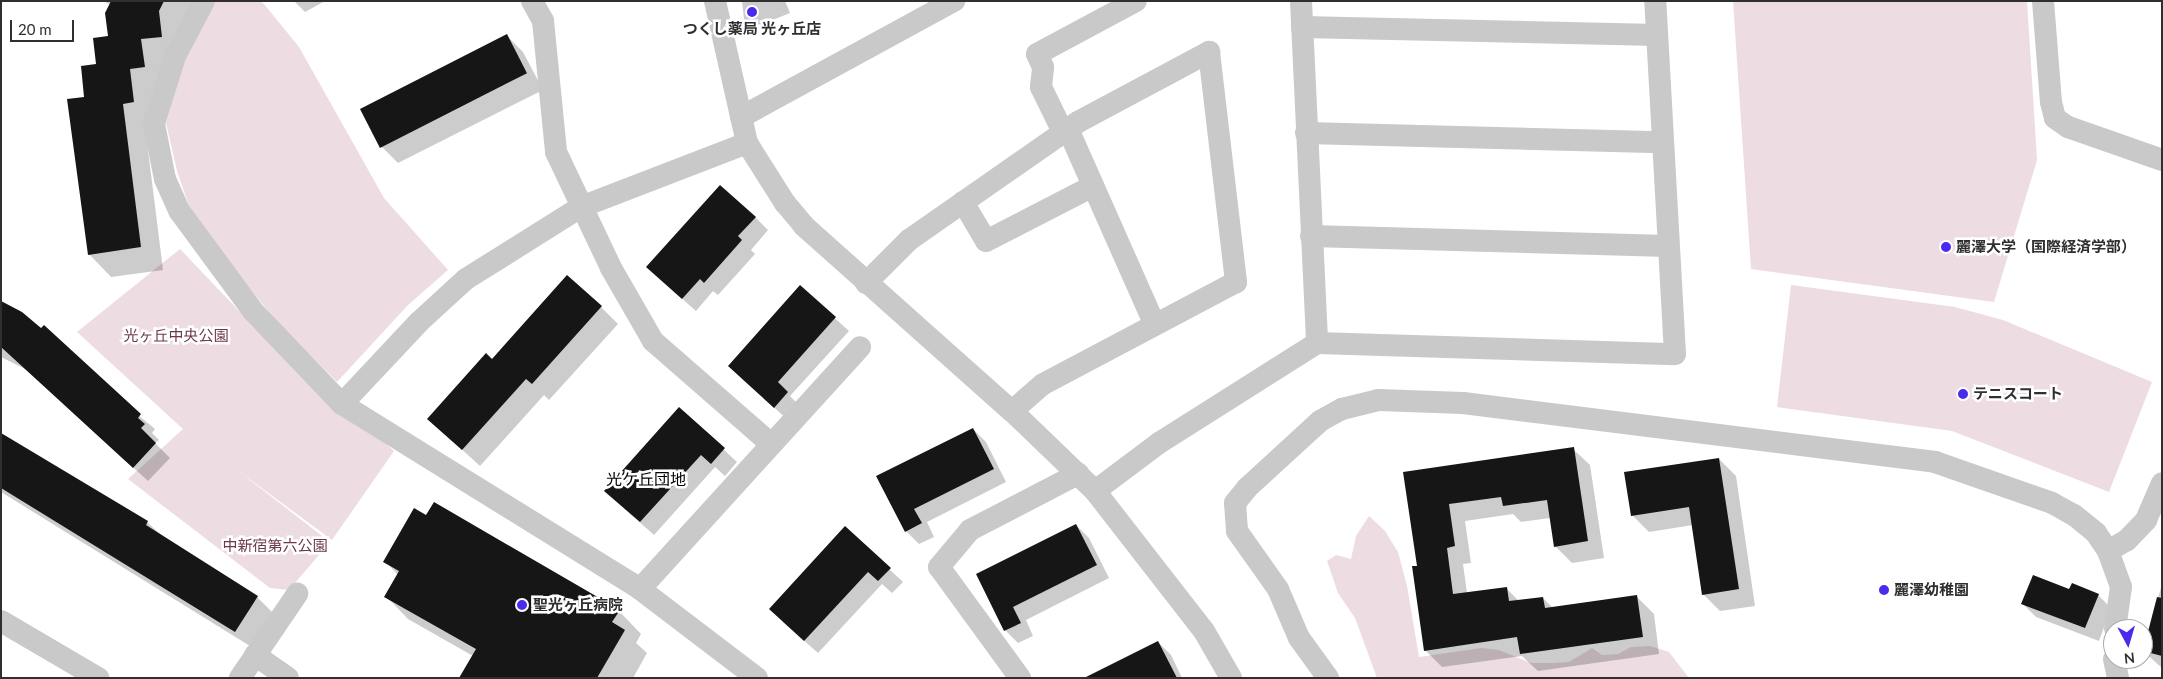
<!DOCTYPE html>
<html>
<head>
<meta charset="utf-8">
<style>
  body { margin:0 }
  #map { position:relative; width:2163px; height:679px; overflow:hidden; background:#fff; font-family:Lato,"Noto Sans JP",sans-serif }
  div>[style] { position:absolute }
  .green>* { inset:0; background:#eddce1 }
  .shadow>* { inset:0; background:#0003 }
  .building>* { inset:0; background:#161616; transform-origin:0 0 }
  .minor>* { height:22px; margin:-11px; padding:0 11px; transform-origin:11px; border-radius:11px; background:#c9c9c9 }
  .dots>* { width:14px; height:14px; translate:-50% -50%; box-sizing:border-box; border:2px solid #fff; border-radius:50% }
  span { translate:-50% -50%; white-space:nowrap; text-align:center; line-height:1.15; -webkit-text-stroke:5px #fff; paint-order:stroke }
  .poi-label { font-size:15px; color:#2f2f2f; font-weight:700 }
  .left { translate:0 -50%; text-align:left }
  .park-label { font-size:15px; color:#6c3a46 }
  .neighbourhood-label { font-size:16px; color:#000 }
  .frame { position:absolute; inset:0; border:2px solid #2f2f2f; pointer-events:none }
  .north { position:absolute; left:2103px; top:619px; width:50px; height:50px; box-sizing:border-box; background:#fff; border:1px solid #acacac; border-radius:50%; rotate:174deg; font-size:14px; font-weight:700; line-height:20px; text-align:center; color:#2f2f2f }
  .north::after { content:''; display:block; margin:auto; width:18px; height:22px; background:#4a2aec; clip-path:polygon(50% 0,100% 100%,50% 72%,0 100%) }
  .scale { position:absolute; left:10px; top:20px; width:64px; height:22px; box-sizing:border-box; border:2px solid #2f2f2f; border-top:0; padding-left:6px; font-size:15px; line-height:18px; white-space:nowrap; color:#2f2f2f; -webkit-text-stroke:4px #fff; paint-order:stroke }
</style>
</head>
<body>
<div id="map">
  <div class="green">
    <i style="clip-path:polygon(214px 1px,260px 1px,264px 4px,299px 47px,384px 198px,448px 270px,408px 305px,337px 382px,280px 325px,207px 237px,189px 206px,177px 171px,166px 123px,184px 60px)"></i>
    <i style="clip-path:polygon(1733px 1px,2027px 1px,2037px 160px,1994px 302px,1751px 269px)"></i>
    <i style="clip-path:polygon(180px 249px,263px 336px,394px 451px,332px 540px,237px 470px,330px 542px,289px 590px,270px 588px,128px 479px,183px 429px,77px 332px)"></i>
    <i style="clip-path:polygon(1791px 285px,1955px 307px,2003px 320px,2152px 382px,2109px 492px,1952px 431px,1777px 407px)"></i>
    <i style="clip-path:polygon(1369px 516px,1385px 531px,1398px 552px,1407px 586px,1419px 657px,1481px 648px,1499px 650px,1531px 663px,1551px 663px,1569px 662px,1592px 648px,1602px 655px,1618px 654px,1631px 647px,1650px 646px,1669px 652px,1689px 678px,1377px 678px,1355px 618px,1338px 593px,1327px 561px,1336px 555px,1351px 559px,1356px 536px)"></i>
  </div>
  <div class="shadow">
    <i style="clip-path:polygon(103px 1px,198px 1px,167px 90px,152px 92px,156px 125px,145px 126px,163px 270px,111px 277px,89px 254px,86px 98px,110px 38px,111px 5px)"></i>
    <i style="clip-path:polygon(294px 1px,325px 1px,305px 12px)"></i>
    <i style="clip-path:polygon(742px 1px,785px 1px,790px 13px,753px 28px,744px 19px)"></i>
    <i style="clip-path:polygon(506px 35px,523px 52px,543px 90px,398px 163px,381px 146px)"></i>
    <i style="clip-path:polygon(755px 217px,768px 230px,751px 250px,755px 254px,718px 295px,713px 291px,696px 311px,661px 280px)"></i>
    <i style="clip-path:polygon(800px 287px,849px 331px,790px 396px,800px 406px,788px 420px,742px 379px)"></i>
    <i style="clip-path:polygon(1px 302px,155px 429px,152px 433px,159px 440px,155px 443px,170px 458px,148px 481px,27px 370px,1px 357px)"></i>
    <i style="clip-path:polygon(601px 307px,618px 324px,549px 400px,544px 395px,480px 466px,446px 435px,492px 360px)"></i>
    <i style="clip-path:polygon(680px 409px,737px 462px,725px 476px,715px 467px,654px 535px,619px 504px)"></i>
    <i style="clip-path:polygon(973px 429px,986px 442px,1006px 482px,927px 522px,934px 537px,919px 544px,906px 531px,878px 476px)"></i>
    <i style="clip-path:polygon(1px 434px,147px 522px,162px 536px,257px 597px,272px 612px,250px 646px,1px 492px)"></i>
    <i style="clip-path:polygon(1573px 449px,1590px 465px,1604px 558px,1572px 563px,1555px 546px,1550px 518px,1521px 522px,1513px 514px,1465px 521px,1471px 563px,1463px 564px,1467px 593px,1506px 588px,1519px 601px,1543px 598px,1553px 608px,1637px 597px,1654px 614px,1659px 654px,1538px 671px,1522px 656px,1442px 667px,1425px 650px,1418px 567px,1404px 473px)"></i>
    <i style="clip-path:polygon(1719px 459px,1736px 476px,1755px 606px,1720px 611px,1703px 594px,1693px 525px,1649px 532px,1632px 515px)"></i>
    <i style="clip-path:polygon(1076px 525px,1089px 538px,1109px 578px,1026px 620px,1033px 636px,1018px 643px,1005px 630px,977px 574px)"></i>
    <i style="clip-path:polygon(845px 528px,903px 582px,892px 593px,882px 584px,818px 653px,783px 622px)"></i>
    <i style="clip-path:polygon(385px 561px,619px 611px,641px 634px,636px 643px,647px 653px,633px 678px,469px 678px,473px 656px,408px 619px,386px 596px,398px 575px)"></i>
    <i style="clip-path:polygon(2162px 584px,2162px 668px,2143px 651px)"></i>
    <i style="clip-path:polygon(2070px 591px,2098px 595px,2111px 608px,2099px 641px,2036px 617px,2023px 604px)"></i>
    <i style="clip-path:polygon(1158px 642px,1171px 655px,1182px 678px,1086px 678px)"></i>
  </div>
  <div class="building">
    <i style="clip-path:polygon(111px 1px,164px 1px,159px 11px,162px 37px,141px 39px,145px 67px,130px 69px,134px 102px,123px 104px,141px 247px,88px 255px,67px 99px,84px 97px,81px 66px,96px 64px,93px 38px,108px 36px,105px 13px)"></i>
    <i style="left:507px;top:34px;width:44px;height:165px;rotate:63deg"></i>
    <i style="clip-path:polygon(720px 185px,756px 217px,738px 236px,742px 240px,704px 283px,700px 279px,682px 299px,646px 267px)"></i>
    <i style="clip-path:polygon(567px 275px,602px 306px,532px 384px,526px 379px,462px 450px,427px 419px,486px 353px,492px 359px)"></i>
    <i style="clip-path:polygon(800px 285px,836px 317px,778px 382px,788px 392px,774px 408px,728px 366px)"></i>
    <i style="clip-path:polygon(1px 301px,22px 312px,41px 328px,44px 325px,141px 414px,138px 418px,145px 424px,141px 428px,156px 443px,133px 468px,1px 347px)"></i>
    <i style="clip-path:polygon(679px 407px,725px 448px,711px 464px,701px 455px,640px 522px,604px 491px)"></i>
    <i style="clip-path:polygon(973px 428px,994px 469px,914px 509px,922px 523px,905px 532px,876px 476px)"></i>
    <i style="clip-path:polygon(1px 433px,148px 521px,146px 525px,258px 596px,235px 632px,1px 488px)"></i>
    <i style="clip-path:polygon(1574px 447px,1588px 541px,1554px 547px,1547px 500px,1503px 506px,1501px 497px,1449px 504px,1455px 546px,1447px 548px,1453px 594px,1507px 587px,1509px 601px,1543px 597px,1545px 608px,1637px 595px,1643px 637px,1520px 654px,1517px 637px,1424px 651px,1412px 566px,1417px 566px,1403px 472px)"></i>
    <i style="clip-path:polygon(1719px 458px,1739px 589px,1702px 595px,1689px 507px,1631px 516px,1624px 472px)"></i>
    <i style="clip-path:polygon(434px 502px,620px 610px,612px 622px,625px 630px,597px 678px,459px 678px,476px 649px,384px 597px,399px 571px,383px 562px,414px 508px,426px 515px)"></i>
    <i style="clip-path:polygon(1076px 524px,1097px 565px,1013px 607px,1021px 623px,1004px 631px,976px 574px)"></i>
    <i style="clip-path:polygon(845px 526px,891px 568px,878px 581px,868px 572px,804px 641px,769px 609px)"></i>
    <i style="clip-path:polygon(2033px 575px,2069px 589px,2072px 583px,2099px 594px,2085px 628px,2021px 604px)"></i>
    <i style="clip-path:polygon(2157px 597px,2162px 598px,2162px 656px,2143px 651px)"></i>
    <i style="clip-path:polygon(1158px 641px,1177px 678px,1084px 678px)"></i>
  </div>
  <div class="minor">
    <i style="left:204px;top:1px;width:62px;rotate:117.8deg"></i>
    <i style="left:175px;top:56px;width:71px;rotate:107.2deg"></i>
    <i style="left:154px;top:124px;width:56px;rotate:78.7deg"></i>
    <i style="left:165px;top:179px;width:36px;rotate:66deg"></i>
    <i style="left:180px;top:212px;width:123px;rotate:53.6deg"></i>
    <i style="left:253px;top:311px;width:129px;rotate:46.3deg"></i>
    <i style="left:342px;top:404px;width:351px;rotate:31.8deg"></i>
    <i style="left:640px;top:589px;width:147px;rotate:37.3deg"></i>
    <i style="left:532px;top:1px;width:23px;rotate:61deg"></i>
    <i style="left:543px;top:21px;width:132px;rotate:84.3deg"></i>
    <i style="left:556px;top:152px;width:128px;rotate:64.6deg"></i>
    <i style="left:611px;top:268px;width:84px;rotate:60.1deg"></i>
    <i style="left:653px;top:341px;width:157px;rotate:41.1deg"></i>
    <i style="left:715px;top:1px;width:146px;rotate:77.3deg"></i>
    <i style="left:747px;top:143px;width:71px;rotate:57.7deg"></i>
    <i style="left:785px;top:203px;width:30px;rotate:50deg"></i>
    <i style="left:804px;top:226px;width:278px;rotate:41.7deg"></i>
    <i style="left:1012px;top:411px;width:115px;rotate:43.9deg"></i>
    <i style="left:1095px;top:491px;width:177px;rotate:52.1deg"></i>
    <i style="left:1204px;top:631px;width:54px;rotate:60.1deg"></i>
    <i style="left:1301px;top:1px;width:342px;rotate:87.3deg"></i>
    <i style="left:2043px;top:1px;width:101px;rotate:85.5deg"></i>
    <i style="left:2051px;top:102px;width:16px;rotate:76deg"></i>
    <i style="left:2055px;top:118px;width:16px;rotate:35deg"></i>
    <i style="left:2068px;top:127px;width:100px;rotate:19.3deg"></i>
    <i style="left:1302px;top:27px;width:355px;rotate:1.3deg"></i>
    <i style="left:741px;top:117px;width:243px;rotate:-28.6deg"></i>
    <i style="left:1068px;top:129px;width:214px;rotate:66.1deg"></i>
    <i style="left:1063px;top:132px;width:50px;rotate:-116.1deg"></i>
    <i style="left:1041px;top:87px;width:20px;rotate:-84deg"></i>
    <i style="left:1043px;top:67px;width:14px;rotate:-115deg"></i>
    <i style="left:1037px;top:54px;width:112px;rotate:-28.2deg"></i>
    <i style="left:1306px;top:133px;width:355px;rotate:1.5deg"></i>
    <i style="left:963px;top:202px;width:45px;rotate:59.5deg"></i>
    <i style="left:986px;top:241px;width:120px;rotate:-27.2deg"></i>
    <i style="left:1311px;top:236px;width:357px;rotate:1.6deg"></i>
    <i style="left:866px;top:283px;width:61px;rotate:-45deg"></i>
    <i style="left:909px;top:240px;width:206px;rotate:-34.9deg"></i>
    <i style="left:1078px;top:122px;width:149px;rotate:-28.1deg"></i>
    <i style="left:1209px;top:52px;width:232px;rotate:83.3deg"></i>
    <i style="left:1236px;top:282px;width:218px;rotate:152.1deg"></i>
    <i style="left:1043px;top:384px;width:41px;rotate:138.9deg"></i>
    <i style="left:342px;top:404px;width:112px;rotate:-46.8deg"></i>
    <i style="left:419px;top:322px;width:64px;rotate:-42.5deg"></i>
    <i style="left:466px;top:279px;width:136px;rotate:-32.1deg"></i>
    <i style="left:581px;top:207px;width:178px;rotate:-21.1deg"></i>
    <i style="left:1095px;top:491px;width:80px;rotate:-36.9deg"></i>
    <i style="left:1159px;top:443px;width:187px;rotate:-32.3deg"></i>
    <i style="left:1317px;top:343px;width:358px;rotate:1.8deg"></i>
    <i style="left:1675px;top:354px;width:354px;rotate:-93.2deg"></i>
    <i style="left:2108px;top:551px;width:22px;rotate:-30deg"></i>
    <i style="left:2127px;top:540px;width:28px;rotate:-46deg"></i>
    <i style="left:2146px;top:520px;width:40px;rotate:-66.6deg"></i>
    <i style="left:640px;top:589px;width:327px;rotate:-47.7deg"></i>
    <i style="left:1px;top:621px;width:113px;rotate:30.4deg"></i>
    <i style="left:255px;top:655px;width:40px;rotate:34.9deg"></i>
    <i style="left:2114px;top:659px;width:19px;rotate:78deg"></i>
    <i style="left:240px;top:678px;width:102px;rotate:-55.8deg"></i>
    <i style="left:1020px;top:678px;width:137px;rotate:-126.1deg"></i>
    <i style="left:939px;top:567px;width:48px;rotate:-50deg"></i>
    <i style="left:970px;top:530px;width:122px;rotate:-27.4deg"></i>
    <i style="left:1328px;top:678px;width:49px;rotate:-125.9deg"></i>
    <i style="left:1299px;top:638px;width:53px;rotate:-113.2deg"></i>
    <i style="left:1278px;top:589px;width:71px;rotate:-125.3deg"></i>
    <i style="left:1237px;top:531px;width:28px;rotate:-94deg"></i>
    <i style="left:1235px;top:503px;width:19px;rotate:-51deg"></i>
    <i style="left:1247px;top:488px;width:99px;rotate:-42.5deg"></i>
    <i style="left:1320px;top:421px;width:25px;rotate:-29deg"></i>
    <i style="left:1342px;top:409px;width:37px;rotate:-14deg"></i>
    <i style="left:1378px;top:400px;width:85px;rotate:2deg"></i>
    <i style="left:1463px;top:403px;width:476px;rotate:7.1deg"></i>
    <i style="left:1935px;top:462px;width:124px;rotate:19.3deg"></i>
    <i style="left:2052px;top:503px;width:25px;rotate:29deg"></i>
    <i style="left:2074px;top:515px;width:28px;rotate:39deg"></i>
    <i style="left:2096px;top:533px;width:22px;rotate:56deg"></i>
    <i style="left:2108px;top:551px;width:38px;rotate:70deg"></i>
    <i style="left:2121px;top:587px;width:42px;rotate:98.1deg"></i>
  </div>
  <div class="dots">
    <i style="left:752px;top:12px;background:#4a2aec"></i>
    <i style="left:1946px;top:247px;background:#4a2aec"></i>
    <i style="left:1963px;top:394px;background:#4a2aec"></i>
    <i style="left:1884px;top:590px;background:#4a2aec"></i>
    <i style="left:522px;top:605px;background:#4a2aec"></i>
  </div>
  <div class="poi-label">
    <span style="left:752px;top:29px">つくし薬局 光ヶ丘店</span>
    <span class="left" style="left:1956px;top:247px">麗澤大学（国際経済学部）</span>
    <span class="left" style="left:1973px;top:394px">テニスコート</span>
    <span class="left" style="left:1894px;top:590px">麗澤幼稚園</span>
    <span class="left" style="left:533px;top:605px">聖光ヶ丘病院</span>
  </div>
  <div class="park-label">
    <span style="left:176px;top:336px">光ヶ丘中央公園</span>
    <span style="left:275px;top:546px">中新宿第六公園</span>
  </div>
  <div class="neighbourhood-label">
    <span style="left:646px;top:479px">光ケ丘団地</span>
  </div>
  <div class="frame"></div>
  <div class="north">N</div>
  <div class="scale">20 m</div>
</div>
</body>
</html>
